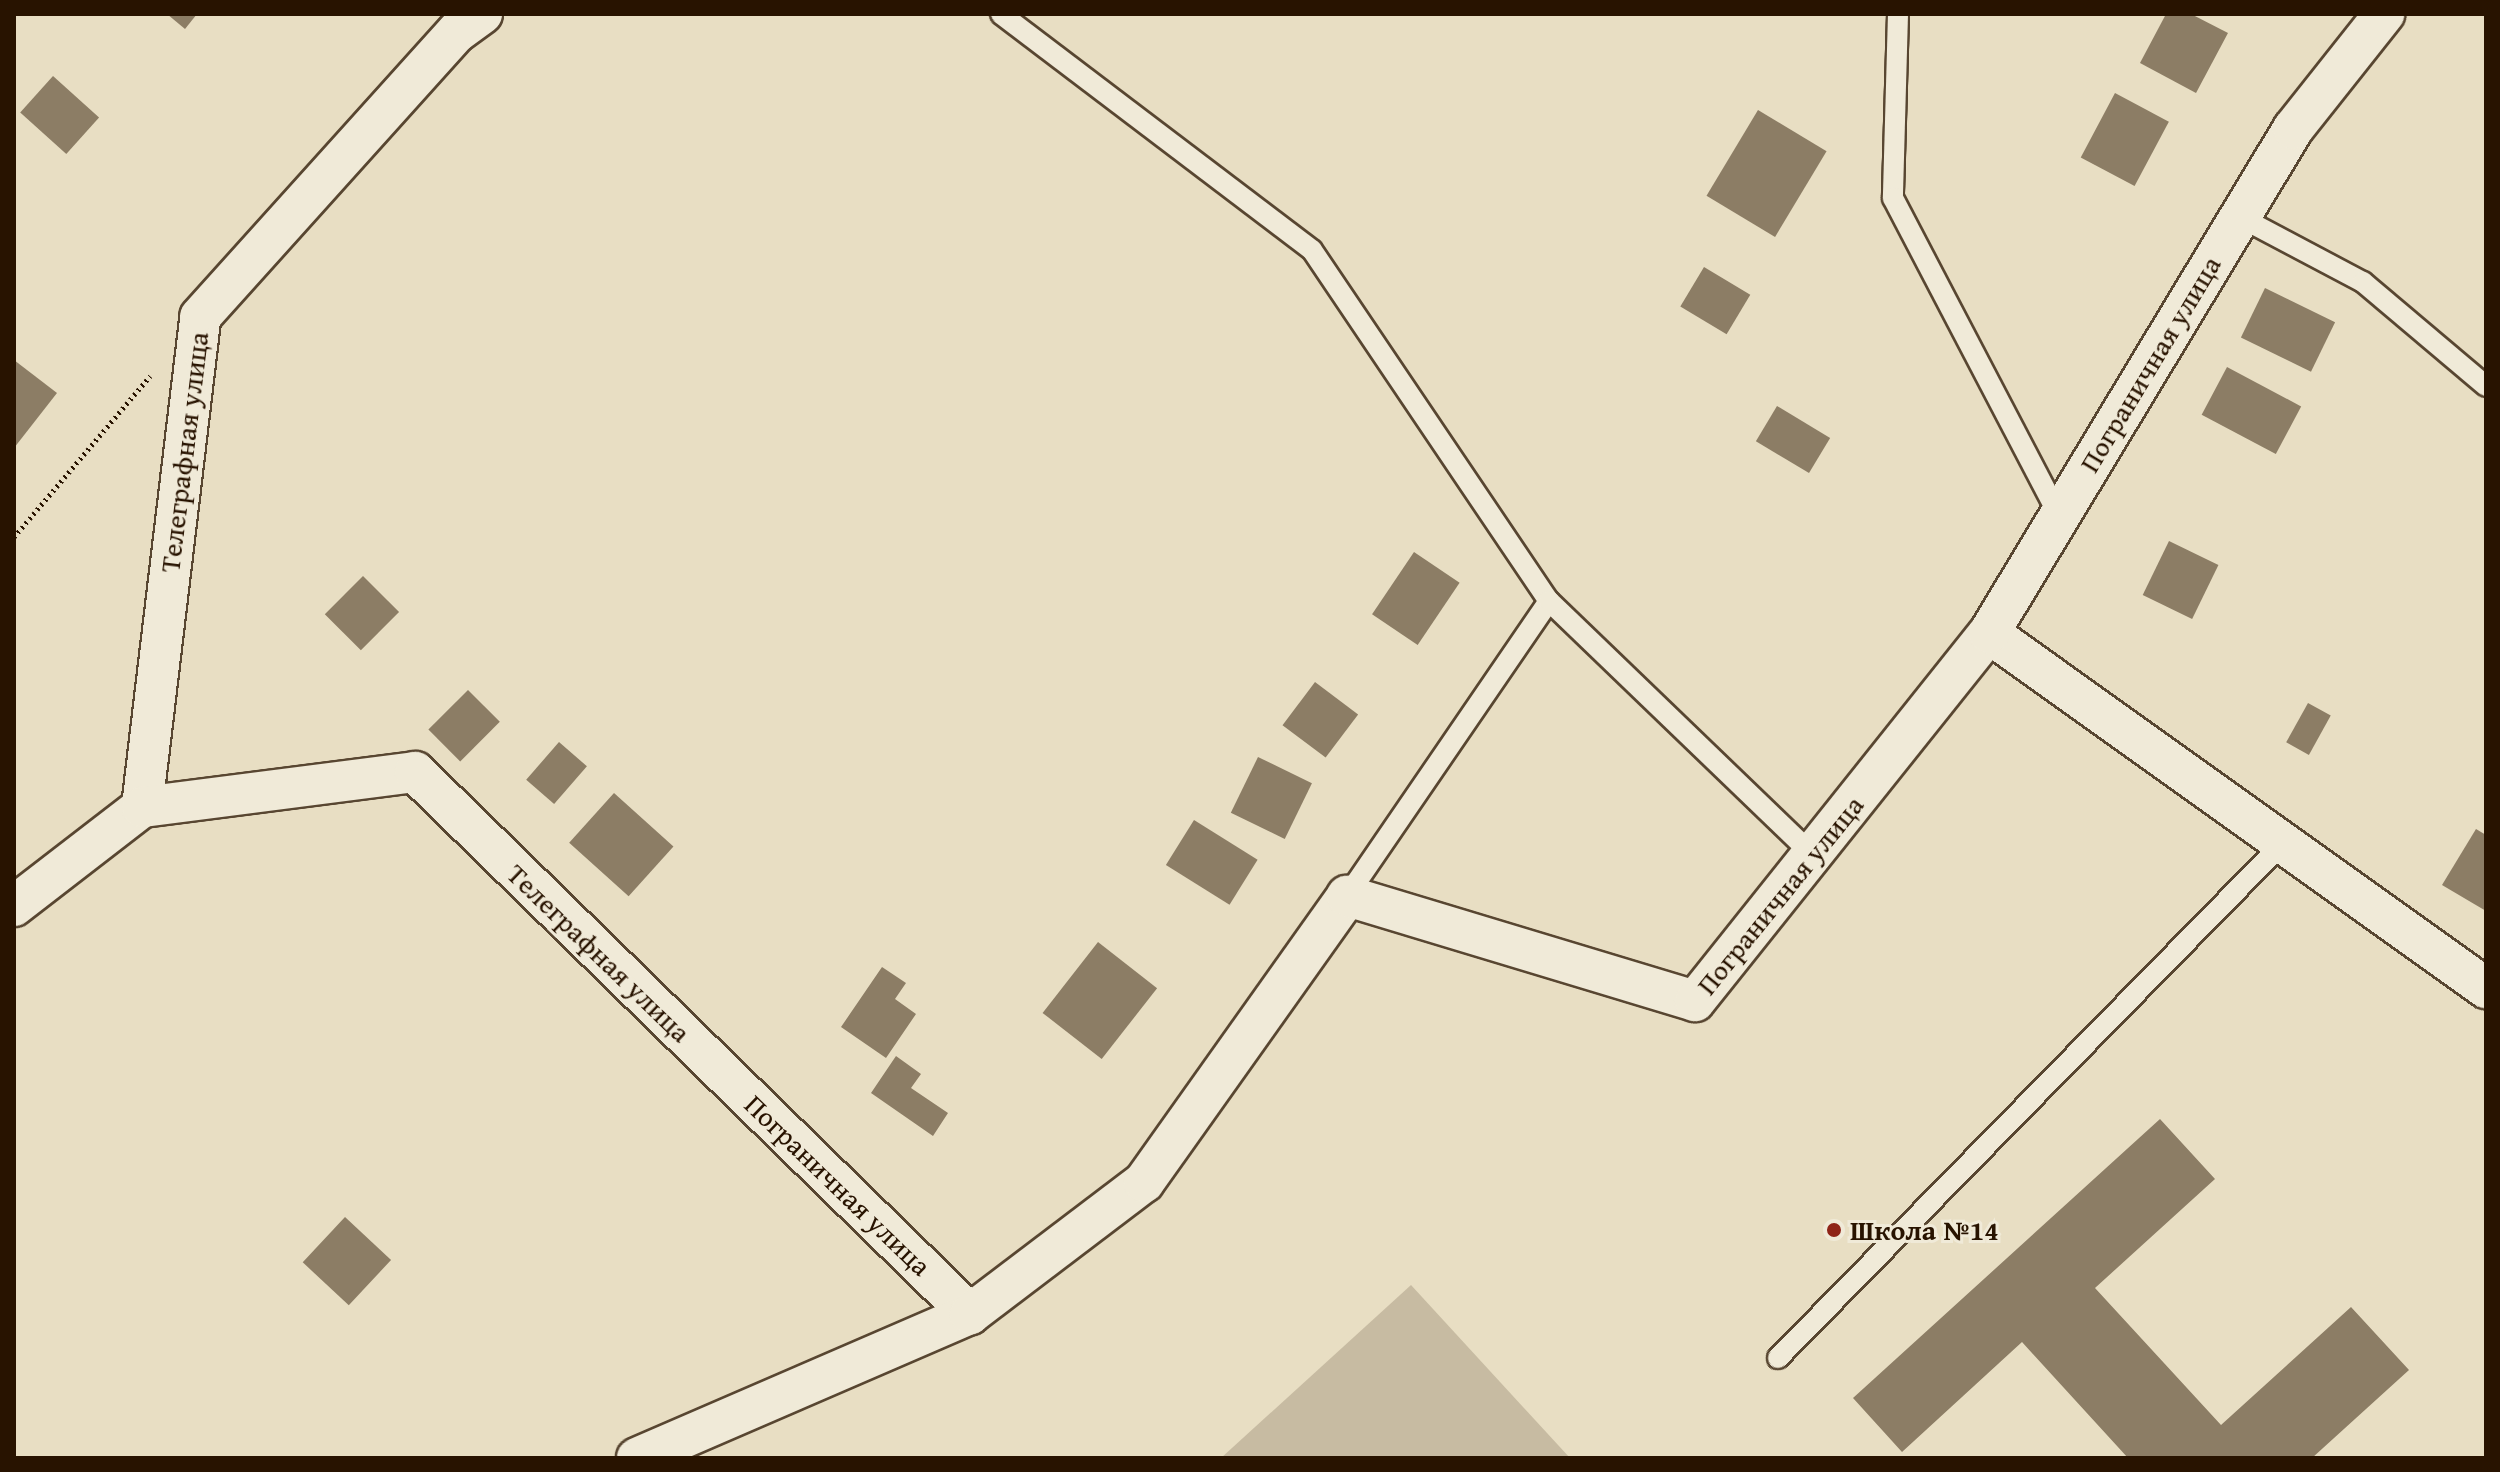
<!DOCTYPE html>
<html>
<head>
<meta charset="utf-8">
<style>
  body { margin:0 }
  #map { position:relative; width:2500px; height:1472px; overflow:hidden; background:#e8dec3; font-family:"Gentium Book Plus",serif }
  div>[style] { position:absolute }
  .green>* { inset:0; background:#c7bba2 }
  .building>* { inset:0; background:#8c7d65; transform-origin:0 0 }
  .path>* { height:5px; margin-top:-2.5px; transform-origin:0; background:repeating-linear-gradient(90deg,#281300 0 2px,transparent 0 6px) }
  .roads { filter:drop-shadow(2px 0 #584631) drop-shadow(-2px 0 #584631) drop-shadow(0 2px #584631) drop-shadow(0 -2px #584631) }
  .service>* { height:20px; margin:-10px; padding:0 10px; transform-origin:10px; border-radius:10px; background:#f0ead8 }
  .minor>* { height:40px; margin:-20px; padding:0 20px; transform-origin:20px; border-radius:20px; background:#f0ead8 }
  .dots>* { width:22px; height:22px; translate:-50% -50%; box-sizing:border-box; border:4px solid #f0ead8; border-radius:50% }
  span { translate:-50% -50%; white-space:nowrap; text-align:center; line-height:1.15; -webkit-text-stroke:6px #f0ead8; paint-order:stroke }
  .street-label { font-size:28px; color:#281300 }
  .poi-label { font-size:28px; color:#281300; font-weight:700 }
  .left { translate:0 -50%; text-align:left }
  .frame { position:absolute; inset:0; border:16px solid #281300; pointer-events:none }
</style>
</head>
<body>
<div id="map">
  <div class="green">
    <i style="clip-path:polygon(1411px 1285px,1570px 1458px,1221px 1458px)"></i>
  </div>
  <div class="building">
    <i style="clip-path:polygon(167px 14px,197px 14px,185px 29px)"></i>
    <i style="clip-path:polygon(2166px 14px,2191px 14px,2228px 33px,2196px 93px,2140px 63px)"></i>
    <i style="left:53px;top:76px;width:62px;height:49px;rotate:42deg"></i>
    <i style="left:2115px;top:93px;width:61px;height:73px;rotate:28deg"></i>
    <i style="left:1758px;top:110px;width:80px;height:100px;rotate:31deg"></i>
    <i style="left:1704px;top:267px;width:54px;height:46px;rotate:31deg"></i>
    <i style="left:2265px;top:288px;width:78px;height:55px;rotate:26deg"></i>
    <i style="clip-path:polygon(14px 360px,57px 393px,14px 448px)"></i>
    <i style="left:2227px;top:367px;width:84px;height:54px;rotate:28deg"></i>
    <i style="left:1777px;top:406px;width:62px;height:41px;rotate:31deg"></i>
    <i style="left:2169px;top:541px;width:55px;height:60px;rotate:26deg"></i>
    <i style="left:1414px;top:552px;width:55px;height:75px;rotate:34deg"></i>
    <i style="left:363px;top:576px;width:51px;height:54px;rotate:45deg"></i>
    <i style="left:1315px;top:682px;width:54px;height:54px;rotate:37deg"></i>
    <i style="left:468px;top:690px;width:45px;height:56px;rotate:45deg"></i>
    <i style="left:2308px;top:703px;width:26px;height:45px;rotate:29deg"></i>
    <i style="left:559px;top:742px;width:37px;height:50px;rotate:41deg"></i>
    <i style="left:1258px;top:757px;width:60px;height:62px;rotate:26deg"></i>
    <i style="left:614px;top:793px;width:80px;height:67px;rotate:42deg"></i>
    <i style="left:1194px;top:820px;width:75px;height:53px;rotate:32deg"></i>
    <i style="clip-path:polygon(2476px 829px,2486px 835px,2486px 911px,2442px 885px)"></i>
    <i style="left:1098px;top:942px;width:75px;height:90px;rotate:38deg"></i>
    <i style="clip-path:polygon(882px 967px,906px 983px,895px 999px,916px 1014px,886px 1058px,841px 1027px)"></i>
    <i style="clip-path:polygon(896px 1056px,921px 1074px,911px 1088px,948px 1113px,933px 1136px,871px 1093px)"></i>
    <i style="clip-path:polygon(2160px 1119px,2215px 1179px,2095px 1288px,2221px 1425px,2351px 1307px,2409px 1370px,2312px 1458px,2128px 1458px,2022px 1342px,1902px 1452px,1853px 1398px)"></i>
    <i style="left:345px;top:1217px;width:63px;height:62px;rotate:43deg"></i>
  </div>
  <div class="path">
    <i style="left:14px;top:537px;width:211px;rotate:-49.8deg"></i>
  </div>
  <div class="roads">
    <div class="service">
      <i style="left:1001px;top:14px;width:390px;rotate:37.2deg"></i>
      <i style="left:1312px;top:250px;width:424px;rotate:56deg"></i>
      <i style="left:1549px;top:601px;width:358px;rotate:124.4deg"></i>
      <i style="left:1898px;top:14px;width:184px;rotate:91.6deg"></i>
      <i style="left:1893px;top:198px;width:358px;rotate:62.4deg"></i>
      <i style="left:2240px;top:217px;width:139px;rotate:27.9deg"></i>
      <i style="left:2363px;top:282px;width:161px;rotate:40.2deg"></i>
      <i style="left:1549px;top:601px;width:366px;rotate:43.9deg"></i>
      <i style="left:1778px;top:1358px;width:723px;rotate:-45.56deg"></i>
    </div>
    <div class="minor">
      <i style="left:1989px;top:633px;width:611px;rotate:35.54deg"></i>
      <i style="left:142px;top:807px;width:493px;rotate:-83.2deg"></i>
      <i style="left:200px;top:317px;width:384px;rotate:-48deg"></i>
      <i style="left:457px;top:32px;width:31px;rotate:-36deg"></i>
      <i style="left:14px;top:906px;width:162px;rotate:-37.7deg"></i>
      <i style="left:142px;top:807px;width:275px;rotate:-7.3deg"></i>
      <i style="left:415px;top:772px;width:776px;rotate:44.32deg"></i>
      <i style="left:637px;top:1458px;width:363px;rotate:-23.4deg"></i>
      <i style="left:970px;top:1314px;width:218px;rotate:-37.2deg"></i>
      <i style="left:1144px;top:1182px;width:351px;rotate:-54.6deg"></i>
      <i style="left:1347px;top:896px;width:363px;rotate:16.8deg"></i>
      <i style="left:1695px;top:1001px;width:471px;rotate:-51.4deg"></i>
      <i style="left:1989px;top:633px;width:589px;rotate:-58.9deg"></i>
      <i style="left:2293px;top:129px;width:147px;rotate:-51.6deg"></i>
    </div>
  </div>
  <div class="dots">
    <i style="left:1834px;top:1230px;background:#8f2418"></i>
  </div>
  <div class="street-label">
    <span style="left:2150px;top:364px;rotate:-59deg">Пограничная улица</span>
    <span style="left:184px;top:452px;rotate:-83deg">Телеграфная улица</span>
    <span style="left:1780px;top:895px;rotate:-51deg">Пограничная улица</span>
    <span style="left:599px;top:953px;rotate:44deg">Телеграфная улица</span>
    <span style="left:838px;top:1185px;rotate:44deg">Пограничная улица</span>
  </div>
  <div class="poi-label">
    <span class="left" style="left:1850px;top:1230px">Школа №14</span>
  </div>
  <div class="frame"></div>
</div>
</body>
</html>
